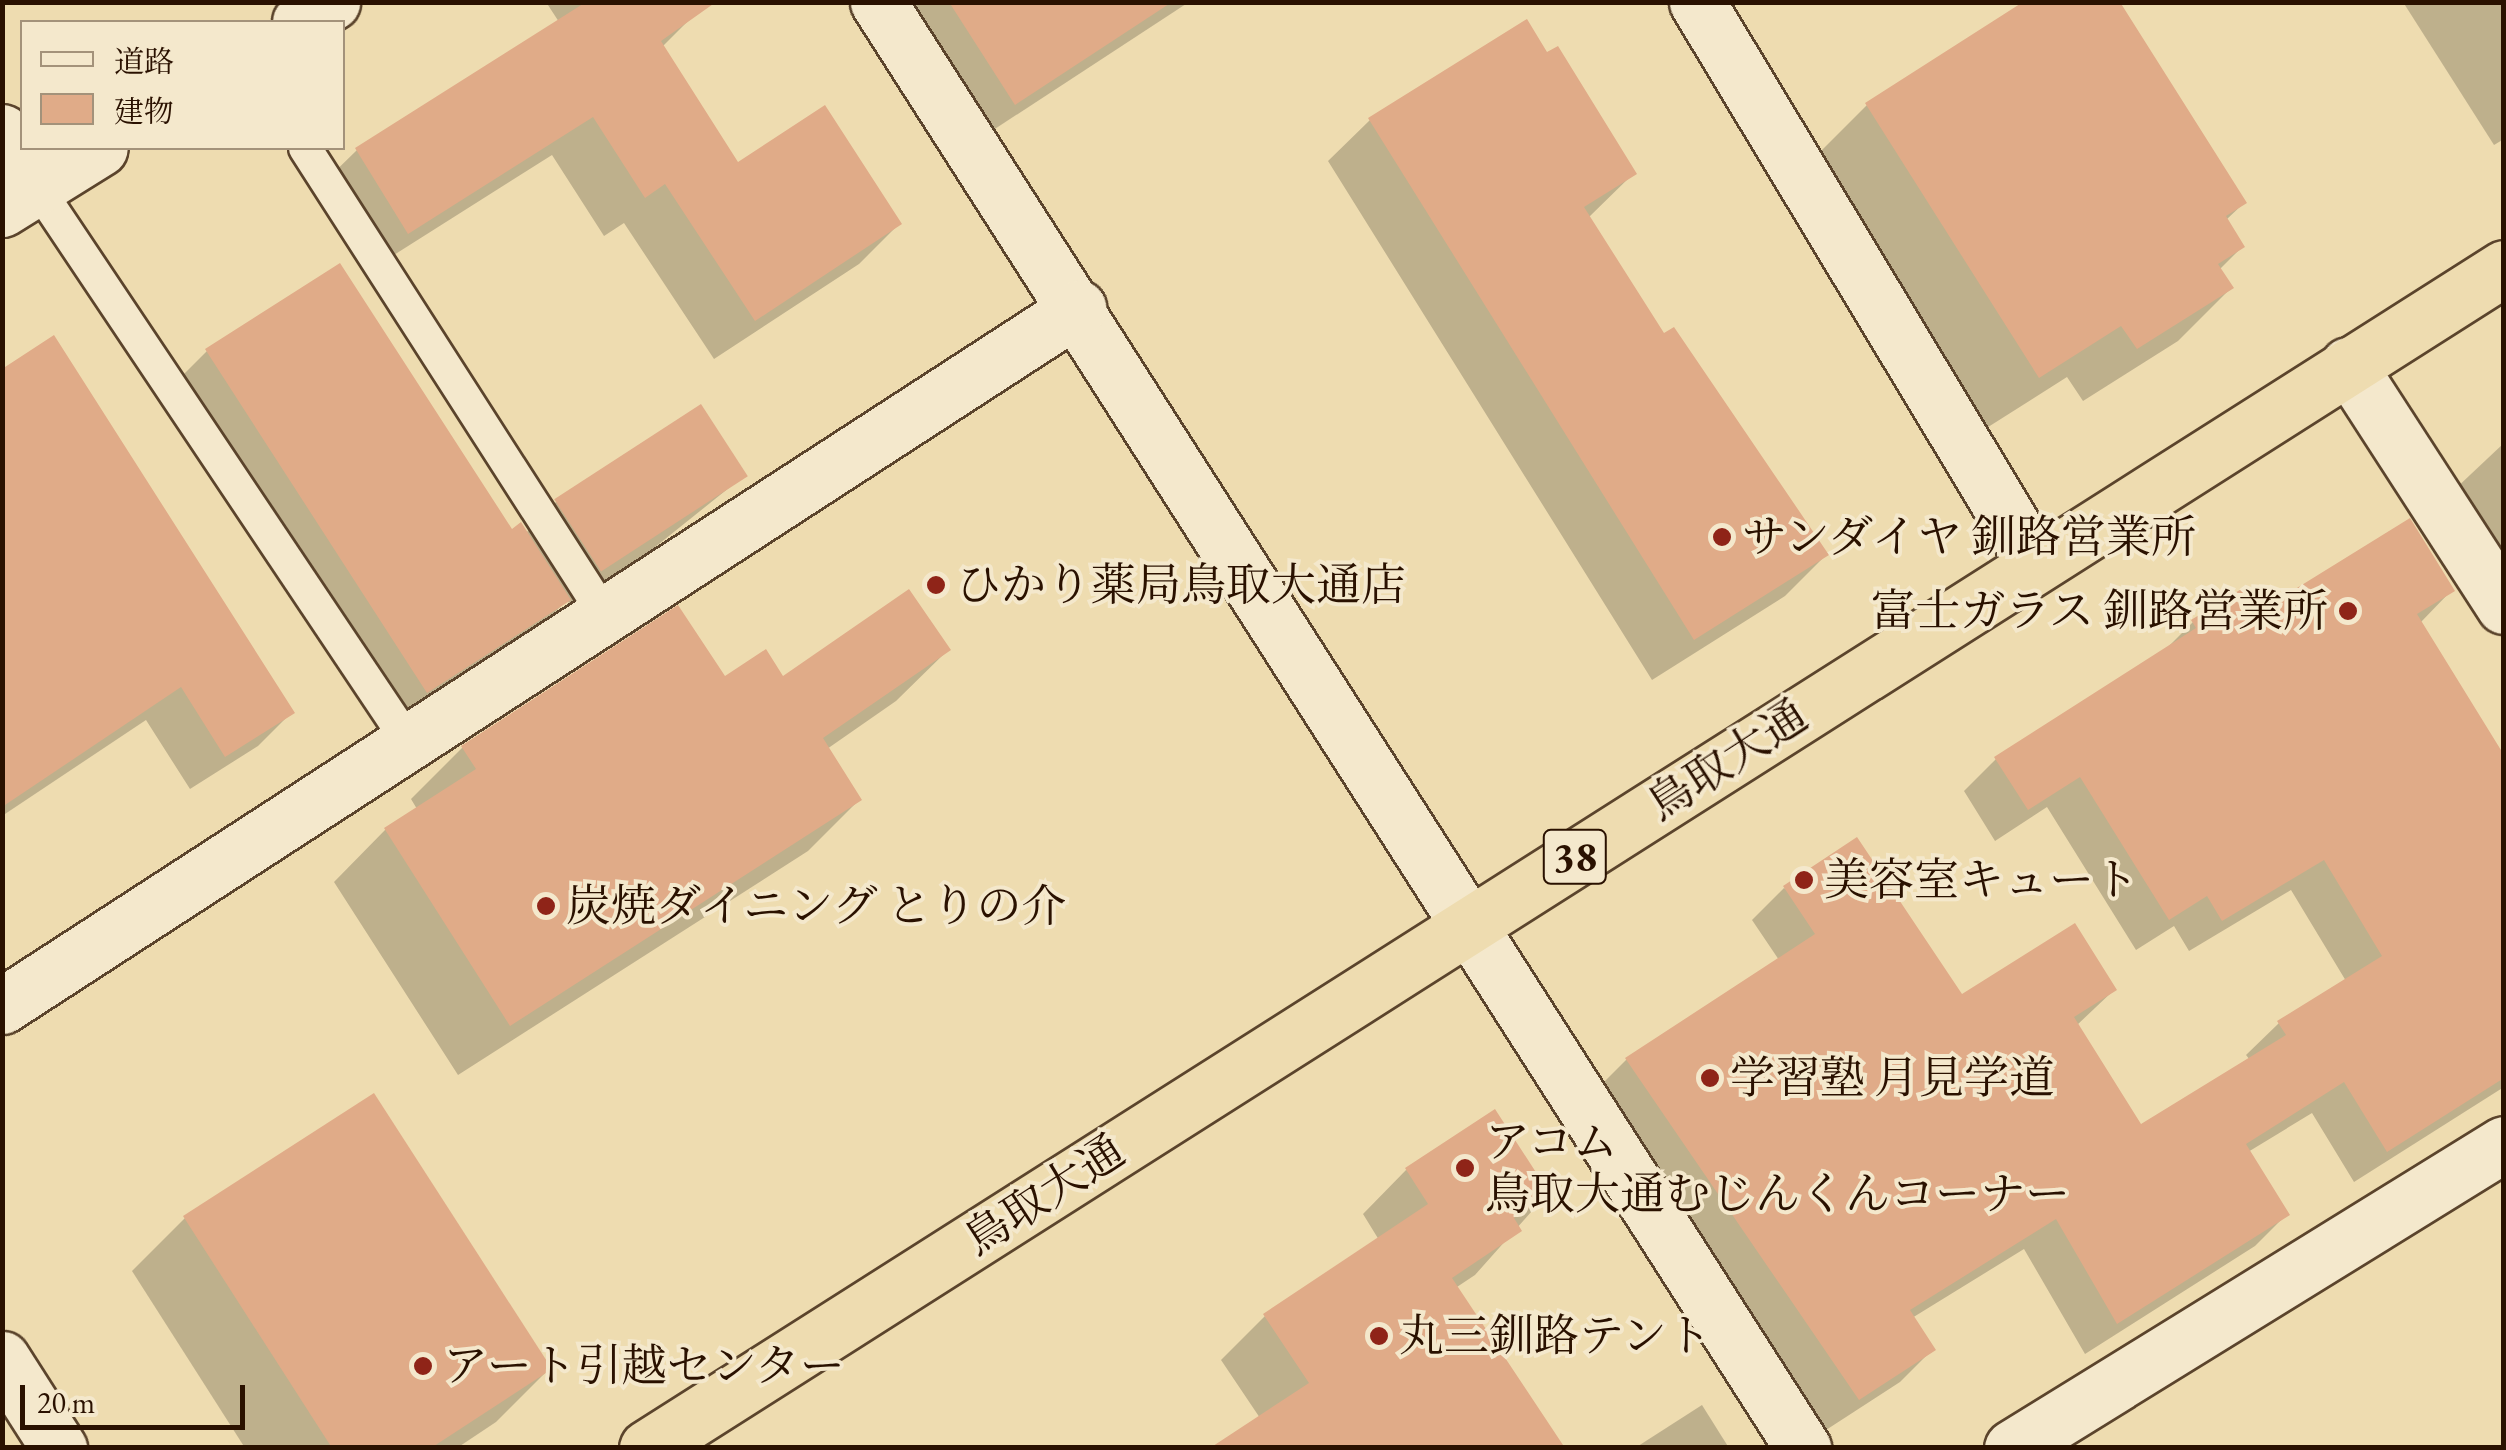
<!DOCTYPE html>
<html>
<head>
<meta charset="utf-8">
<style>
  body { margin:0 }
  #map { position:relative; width:2506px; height:1450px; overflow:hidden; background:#eedcb0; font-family:"EB Garamond","Noto Serif JP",serif }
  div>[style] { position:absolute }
  .shadow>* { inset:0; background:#0003 }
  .building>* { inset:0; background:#e0ab88; transform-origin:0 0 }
  .roads { filter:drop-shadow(2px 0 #5b442c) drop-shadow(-2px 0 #5b442c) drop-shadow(0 2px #5b442c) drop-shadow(0 -2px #5b442c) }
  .service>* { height:32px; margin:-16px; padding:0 16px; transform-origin:16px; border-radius:16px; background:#f4e8cc }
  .minor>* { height:55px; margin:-27.5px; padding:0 27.5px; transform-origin:27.5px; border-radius:27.5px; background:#f4e8cc }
  .trunk>* { height:55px; margin:-27.5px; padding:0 27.5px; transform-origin:27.5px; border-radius:27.5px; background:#eedcb0 }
  .dots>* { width:28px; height:28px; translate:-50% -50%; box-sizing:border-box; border:5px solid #f4e8cc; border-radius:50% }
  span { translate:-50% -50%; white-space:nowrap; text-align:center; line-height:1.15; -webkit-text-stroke:8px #f4e8cc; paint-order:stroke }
  .shield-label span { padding:2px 8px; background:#f4e8cc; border:2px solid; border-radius:8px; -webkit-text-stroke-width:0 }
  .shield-label { font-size:42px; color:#2a1100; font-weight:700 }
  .poi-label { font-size:45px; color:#2a1100 }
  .left { translate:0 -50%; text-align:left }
  .right { translate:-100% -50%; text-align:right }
  .street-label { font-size:45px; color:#2a1100 }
  .frame { position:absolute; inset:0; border:5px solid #2a1100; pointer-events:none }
  .legend { position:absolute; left:20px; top:20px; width:325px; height:130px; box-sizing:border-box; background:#f4e8cc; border:2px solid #a3927a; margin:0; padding:12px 18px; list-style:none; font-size:30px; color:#2a1100 }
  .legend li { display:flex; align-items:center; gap:20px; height:50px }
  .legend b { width:50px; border:2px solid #a3927a }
  .scale { position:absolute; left:20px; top:1385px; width:225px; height:45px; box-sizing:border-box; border:5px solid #2a1100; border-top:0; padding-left:12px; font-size:30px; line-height:35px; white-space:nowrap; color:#2a1100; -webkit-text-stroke:8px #f4e8cc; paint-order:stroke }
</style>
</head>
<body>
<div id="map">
  <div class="shadow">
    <i style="clip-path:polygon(546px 2px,686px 2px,692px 17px,662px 47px,737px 166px,899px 224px,859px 264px,714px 359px,624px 223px,604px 236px,552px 155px,367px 272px,316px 190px,357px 150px,559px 22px)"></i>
    <i style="clip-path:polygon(906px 2px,1189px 2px,975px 142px)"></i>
    <i style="clip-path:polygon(2403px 2px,2504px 2px,2504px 139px,2494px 145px)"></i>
    <i style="clip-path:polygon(1547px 56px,1634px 173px,1588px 218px,1664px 337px,1826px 555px,1785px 596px,1652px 680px,1328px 161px,1370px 120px)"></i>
    <i style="clip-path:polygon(1867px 105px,2244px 203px,2226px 220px,2242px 247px,2219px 270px,2231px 288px,2178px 341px,2083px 401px,2067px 377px,1985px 429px,1814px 158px)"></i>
    <i style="clip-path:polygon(207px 351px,511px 532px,526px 533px,556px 502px,701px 408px,745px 475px,609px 584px,572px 607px,567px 600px,537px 630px,395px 722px,176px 382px)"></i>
    <i style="clip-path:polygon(2px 372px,292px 712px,258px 746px,190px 789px,146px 720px,2px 816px)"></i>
    <i style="clip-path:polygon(2504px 443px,2504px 570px,2453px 491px)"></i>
    <i style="clip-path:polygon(2451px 591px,2420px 623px,2504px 804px,2504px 1087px,2354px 1182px,2312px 1113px,2248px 1152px,2287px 1214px,2255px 1246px,2085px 1354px,2024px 1249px,1912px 1318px,1932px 1350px,1900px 1382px,1826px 1430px,1594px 1092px,1626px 1060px,1779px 960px,1752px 920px,1784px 888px,1961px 997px,2114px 990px,2076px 1026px,2140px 1128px,2250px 1060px,2246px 1055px,2279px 1023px,2346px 981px,2291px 890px,2189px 951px,2174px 926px,2136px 950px,2047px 807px,1995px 841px,1964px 791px,1996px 759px,2162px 653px,2193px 622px)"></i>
    <i style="clip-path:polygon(948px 650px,896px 701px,827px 749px,859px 800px,808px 851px,458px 1075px,334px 882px,385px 830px,417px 809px,411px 799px,462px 748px,724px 679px,782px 679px)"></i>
    <i style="clip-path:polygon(1406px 1170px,1547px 1194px,1475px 1275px,1260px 1418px,1221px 1360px,1265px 1316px,1379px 1240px,1363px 1214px)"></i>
    <i style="clip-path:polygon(185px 1218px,549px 1369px,496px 1422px,457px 1448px,245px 1448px,132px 1271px)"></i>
    <i style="clip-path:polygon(1702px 1405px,1729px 1448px,1635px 1448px)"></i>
  </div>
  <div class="building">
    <i style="clip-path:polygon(586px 2px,716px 2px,661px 41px,738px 162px,825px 105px,902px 224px,755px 321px,665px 184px,645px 198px,593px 117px,408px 234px,355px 148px)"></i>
    <i style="clip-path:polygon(949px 2px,1172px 2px,1015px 105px)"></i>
    <i style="clip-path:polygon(2023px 2px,2120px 2px,2247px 203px,2226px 216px,2245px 247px,2218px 264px,2234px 288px,2137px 349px,2121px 326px,2039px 378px,1865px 103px)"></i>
    <i style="clip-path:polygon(1527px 19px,1547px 52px,1558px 46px,1637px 174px,1584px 207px,1664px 333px,1674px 327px,1829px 555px,1694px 640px,1368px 118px)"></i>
    <i style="clip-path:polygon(340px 263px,512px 529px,521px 522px,571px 600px,427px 693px,205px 349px)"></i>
    <i style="clip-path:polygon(54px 335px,295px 713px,225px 757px,181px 687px,2px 807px,2px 369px)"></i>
    <i style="left:701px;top:404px;width:86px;height:175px;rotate:57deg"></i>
    <i style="clip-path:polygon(2410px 518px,2455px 591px,2417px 614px,2504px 755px,2504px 1078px,2387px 1152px,2344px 1082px,2246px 1144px,2290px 1215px,2117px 1324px,2056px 1219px,1910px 1310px,1936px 1350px,1859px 1400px,1625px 1058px,1815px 934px,1783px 886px,1857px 837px,1962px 994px,2075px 923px,2117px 990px,2074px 1017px,2141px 1124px,2286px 1035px,2277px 1021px,2382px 956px,2324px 860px,2222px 921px,2207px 896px,2169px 920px,2080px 777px,2028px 810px,1994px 757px,2196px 628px,2191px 620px,2243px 588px,2258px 612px)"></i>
    <i style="clip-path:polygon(909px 589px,951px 650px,823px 738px,862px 800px,510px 1026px,384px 828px,476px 769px,461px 746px,678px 605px,725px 676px,766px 649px,783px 676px)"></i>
    <i style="clip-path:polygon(374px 1093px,552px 1369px,431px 1448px,332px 1448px,183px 1216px)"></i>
    <i style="clip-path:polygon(1495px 1109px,1550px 1194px,1514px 1218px,1522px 1231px,1452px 1278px,1565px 1448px,1210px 1448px,1309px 1383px,1263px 1314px,1428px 1204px,1405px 1168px)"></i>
  </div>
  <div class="roads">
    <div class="service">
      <i style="left:305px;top:148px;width:554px;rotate:57.31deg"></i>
      <i style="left:37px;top:187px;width:669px;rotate:56.21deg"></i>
    </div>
    <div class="minor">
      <i style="left:878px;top:2px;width:1717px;rotate:57.39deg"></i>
      <i style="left:1697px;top:2px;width:655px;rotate:58.93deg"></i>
      <i style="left:300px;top:22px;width:38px;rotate:-32deg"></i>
      <i style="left:2px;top:132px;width:65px;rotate:57.5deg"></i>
      <i style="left:2px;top:209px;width:115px;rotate:-31.9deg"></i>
      <i style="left:2348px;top:365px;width:287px;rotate:57.1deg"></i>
      <i style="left:2px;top:1006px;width:1283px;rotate:-32.97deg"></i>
      <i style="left:2px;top:1359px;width:106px;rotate:57.4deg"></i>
      <i style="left:2012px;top:1448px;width:578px;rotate:-31.71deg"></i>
    </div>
    <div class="trunk">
      <i style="left:647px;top:1448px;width:2200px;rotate:-32.43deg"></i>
    </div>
  </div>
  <div class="dots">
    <i style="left:1722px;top:537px;background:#8f2418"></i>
    <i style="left:936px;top:585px;background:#8f2418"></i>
    <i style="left:2348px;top:611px;background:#8f2418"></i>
    <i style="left:1804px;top:880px;background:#8f2418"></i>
    <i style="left:546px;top:906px;background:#8f2418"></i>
    <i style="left:1710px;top:1078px;background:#8f2418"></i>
    <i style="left:1465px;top:1168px;background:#8f2418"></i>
    <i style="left:1379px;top:1336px;background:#8f2418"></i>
    <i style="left:423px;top:1366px;background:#8f2418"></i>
  </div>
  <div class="shield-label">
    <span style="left:1575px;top:857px">38</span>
  </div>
  <div class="poi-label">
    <span class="left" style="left:1742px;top:537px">サンダイヤ 釧路営業所</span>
    <span class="left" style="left:956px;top:585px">ひかり薬局鳥取大通店</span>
    <span class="right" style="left:2328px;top:611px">富士ガラス 釧路営業所</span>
    <span class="left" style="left:1824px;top:880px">美容室キュート</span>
    <span class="left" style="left:566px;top:906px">炭焼ダイニング とりの介</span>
    <span class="left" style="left:1730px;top:1078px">学習塾 月見学道</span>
    <span class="left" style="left:1485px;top:1168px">アコム<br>鳥取大通むじんくんコーナー</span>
    <span class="left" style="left:1399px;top:1336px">丸三釧路テント</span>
    <span class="left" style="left:443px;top:1366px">アート引越センター</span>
  </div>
  <div class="street-label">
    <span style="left:1727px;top:760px;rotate:-33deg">鳥取大通</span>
    <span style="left:1044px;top:1195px;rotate:-33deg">鳥取大通</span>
  </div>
  <div class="frame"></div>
  <ul class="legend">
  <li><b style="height:12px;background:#f4e8cc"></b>道路</li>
  <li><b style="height:28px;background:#e0ab88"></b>建物</li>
  </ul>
  <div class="scale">20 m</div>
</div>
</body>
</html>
